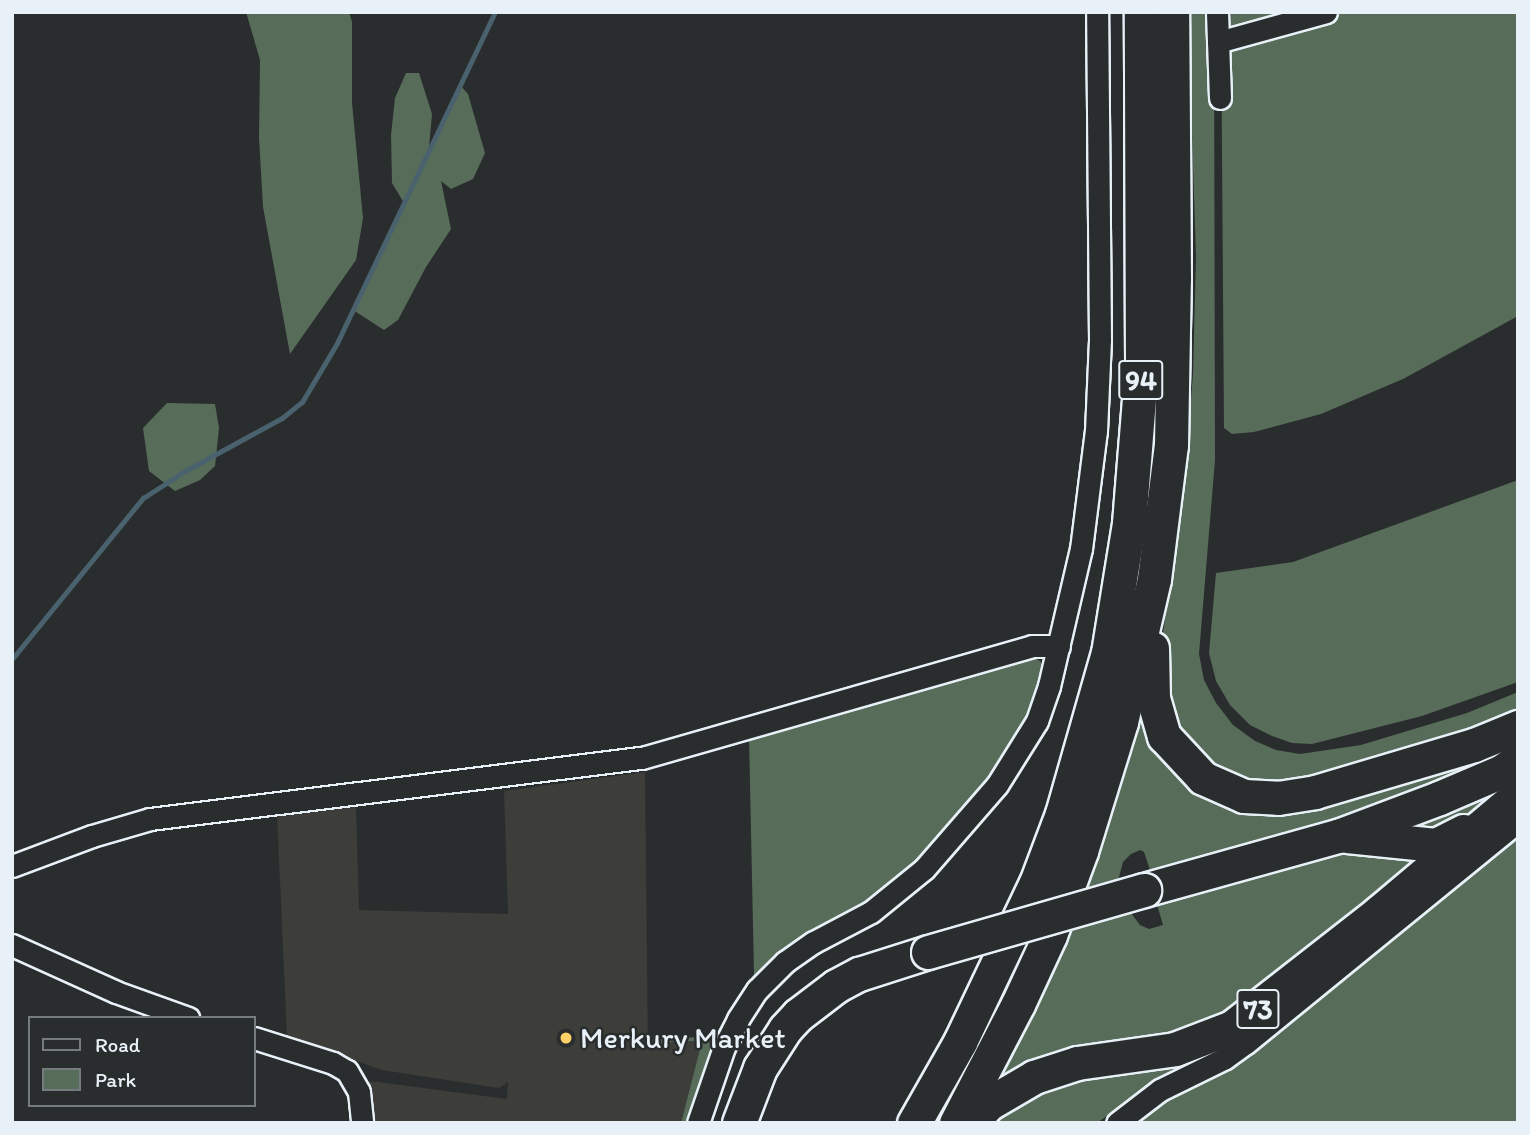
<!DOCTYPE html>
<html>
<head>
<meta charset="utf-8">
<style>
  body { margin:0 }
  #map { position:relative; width:1530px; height:1135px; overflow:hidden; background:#2a2d2e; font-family:Itim,sans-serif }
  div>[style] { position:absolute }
  .built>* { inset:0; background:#3d3d39 }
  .green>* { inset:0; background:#576d59 }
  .stream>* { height:5px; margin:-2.5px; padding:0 2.5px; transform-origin:2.5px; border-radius:2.5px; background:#4a626e }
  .roads { filter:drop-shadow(2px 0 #e8f1f8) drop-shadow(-2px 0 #e8f1f8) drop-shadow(0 2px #e8f1f8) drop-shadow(0 -2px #e8f1f8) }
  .minor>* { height:21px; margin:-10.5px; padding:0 10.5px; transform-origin:10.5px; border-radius:10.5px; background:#2a2d2e }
  .primary>* { height:33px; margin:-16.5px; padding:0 16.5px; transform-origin:16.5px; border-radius:16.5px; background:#2a2d2e }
  .bridges { filter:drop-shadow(2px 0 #e8f1f8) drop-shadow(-2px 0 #e8f1f8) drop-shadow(0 2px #e8f1f8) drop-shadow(0 -2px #e8f1f8) }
  .primary-bridge>* { height:33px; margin:-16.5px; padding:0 16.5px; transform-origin:16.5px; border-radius:16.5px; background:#2a2d2e }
  .dots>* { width:19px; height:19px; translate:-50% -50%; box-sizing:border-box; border:4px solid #2a2d2e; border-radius:50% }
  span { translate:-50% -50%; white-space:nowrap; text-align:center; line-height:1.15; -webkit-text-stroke:5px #2a2d2e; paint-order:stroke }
  .shield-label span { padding:2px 5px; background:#2a2d2e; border:2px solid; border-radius:5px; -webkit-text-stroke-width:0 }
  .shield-label { font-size:28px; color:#e8f1f8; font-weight:700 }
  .poi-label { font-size:30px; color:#e8f1f8 }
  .left { translate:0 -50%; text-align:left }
  .frame { position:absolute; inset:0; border:14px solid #e8f1f8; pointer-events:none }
  .legend { position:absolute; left:28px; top:1016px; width:228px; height:91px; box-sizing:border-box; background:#2a2d2e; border:2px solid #767b7f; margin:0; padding:9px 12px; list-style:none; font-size:21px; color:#e8f1f8 }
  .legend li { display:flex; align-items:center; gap:14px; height:35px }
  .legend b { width:35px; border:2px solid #767b7f }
</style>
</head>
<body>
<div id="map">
  <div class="built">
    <i style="clip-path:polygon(645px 772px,648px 1050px,677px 1041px,702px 1041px,681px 1123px,368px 1123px,370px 1081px,507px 1099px,508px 1082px,499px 1088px,382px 1070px,287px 1036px,277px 815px,356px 806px,359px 910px,508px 914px,504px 791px)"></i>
  </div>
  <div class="green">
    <i style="clip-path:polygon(246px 12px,349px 12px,352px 22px,352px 103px,363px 218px,356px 260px,290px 354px,263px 207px,259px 138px,260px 60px)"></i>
    <i style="clip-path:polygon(1188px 12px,1214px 12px,1215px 460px,1199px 654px,1204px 680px,1216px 703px,1233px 725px,1255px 741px,1276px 750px,1300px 754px,1361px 745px,1467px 713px,1518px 692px,1518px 719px,1312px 786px,1240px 786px,1186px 750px,1160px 686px,1162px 639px,1183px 498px,1193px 374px,1196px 256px)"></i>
    <i style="clip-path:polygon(1221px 12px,1518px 12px,1518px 316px,1403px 379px,1321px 414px,1254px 432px,1232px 434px,1224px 428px)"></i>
    <i style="clip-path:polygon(406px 73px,419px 73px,432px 114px,429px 148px,460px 85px,468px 94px,485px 153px,473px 179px,451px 189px,441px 181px,451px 229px,426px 267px,398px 320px,384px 330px,353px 310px,404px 203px,392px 183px,391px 135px,395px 98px)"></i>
    <i style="clip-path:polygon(167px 403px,215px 404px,219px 428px,215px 466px,200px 480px,175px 491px,149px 471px,143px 428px)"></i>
    <i style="clip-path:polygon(1518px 480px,1518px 682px,1422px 716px,1312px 744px,1292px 743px,1272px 736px,1250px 725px,1230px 705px,1216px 681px,1209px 653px,1216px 573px,1293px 562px)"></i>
    <i style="clip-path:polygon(1026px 657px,1034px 657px,1041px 662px,1044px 672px,1043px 685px,1011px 756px,905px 879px,772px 963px,691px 1123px,681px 1123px,702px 1041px,675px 1041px,651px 1049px,653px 1038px,714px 1037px,754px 974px,749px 737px)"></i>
    <i style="clip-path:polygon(1144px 699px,1223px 799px,1518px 736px,1518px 753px,1441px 791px,1152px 876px,1144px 852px,1140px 850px,1131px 854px,1123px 862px,1118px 881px,1131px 913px,1140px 925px,1149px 929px,1163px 925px,1156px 901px,1337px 850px,1435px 853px,1240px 1014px,990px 1091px,1038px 1000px,1085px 891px,1115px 800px)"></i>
    <i style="clip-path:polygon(1518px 773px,1471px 817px,1435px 833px,1398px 826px)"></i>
    <i style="clip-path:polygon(1518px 827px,1518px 1123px,1131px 1123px,1215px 1070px)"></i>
    <i style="clip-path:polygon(1243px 1039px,1170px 1076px,1159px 1078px,1097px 1123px,988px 1123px,1032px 1089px)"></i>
  </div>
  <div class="stream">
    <i style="left:12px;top:659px;width:208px;rotate:-50.9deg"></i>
    <i style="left:143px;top:498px;width:50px;rotate:-32.7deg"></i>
    <i style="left:185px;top:471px;width:111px;rotate:-28.7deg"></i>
    <i style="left:282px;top:418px;width:26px;rotate:-39deg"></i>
    <i style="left:302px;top:402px;width:69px;rotate:-59.3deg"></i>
    <i style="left:337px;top:343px;width:367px;rotate:-64.5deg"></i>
  </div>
  <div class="roads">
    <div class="minor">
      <i style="left:1217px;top:12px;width:86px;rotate:88deg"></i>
      <i style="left:1218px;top:42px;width:112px;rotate:-15.5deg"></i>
      <i style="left:12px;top:866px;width:85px;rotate:-20.6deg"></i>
      <i style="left:92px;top:836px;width:60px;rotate:-16.3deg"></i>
      <i style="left:150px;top:819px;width:496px;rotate:-7.1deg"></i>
      <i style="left:642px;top:758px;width:406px;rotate:-16deg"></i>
      <i style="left:1032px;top:646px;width:27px"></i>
      <i style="left:12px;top:945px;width:114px;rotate:24.3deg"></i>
      <i style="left:116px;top:992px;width:77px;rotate:19.9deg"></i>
      <i style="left:254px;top:1038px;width:83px;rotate:17.6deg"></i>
      <i style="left:333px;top:1063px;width:16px;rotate:30deg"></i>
      <i style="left:347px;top:1071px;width:24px;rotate:60deg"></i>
      <i style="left:359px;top:1092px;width:31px;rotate:84deg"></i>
      <i style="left:698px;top:1123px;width:80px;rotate:-71.1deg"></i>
      <i style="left:724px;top:1047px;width:31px;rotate:-63deg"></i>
      <i style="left:738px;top:1019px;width:35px;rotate:-57deg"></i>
      <i style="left:757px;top:990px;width:40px;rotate:-45deg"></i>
      <i style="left:785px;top:962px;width:35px;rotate:-35deg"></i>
      <i style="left:814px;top:942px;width:64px;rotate:-27.8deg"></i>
      <i style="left:871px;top:912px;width:68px;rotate:-39.1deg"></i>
      <i style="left:924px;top:869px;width:111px;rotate:-49deg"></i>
      <i style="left:997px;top:785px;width:75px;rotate:-58deg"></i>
      <i style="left:1037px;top:721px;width:37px;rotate:-71deg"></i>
      <i style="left:1049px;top:686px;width:141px;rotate:-76.9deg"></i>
      <i style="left:1081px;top:549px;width:119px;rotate:-82.8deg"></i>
      <i style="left:1096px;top:431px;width:91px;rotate:-87.5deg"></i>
      <i style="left:1100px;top:340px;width:328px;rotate:-90.5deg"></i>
      <i style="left:1117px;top:1123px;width:54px;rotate:-37.5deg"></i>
      <i style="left:1160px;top:1090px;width:72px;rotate:-26.2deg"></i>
      <i style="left:1225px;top:1058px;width:26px;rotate:-36deg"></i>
      <i style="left:1246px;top:1043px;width:351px;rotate:-39.2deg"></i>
    </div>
    <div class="primary">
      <i style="left:1152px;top:648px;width:50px;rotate:88.9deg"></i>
      <i style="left:1153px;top:698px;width:40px;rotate:74deg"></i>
      <i style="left:1164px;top:736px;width:57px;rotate:47.1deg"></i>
      <i style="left:1203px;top:778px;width:45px;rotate:23.7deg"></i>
      <i style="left:1244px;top:796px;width:34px;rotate:3deg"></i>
      <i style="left:1278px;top:798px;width:37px;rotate:-9deg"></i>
      <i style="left:1315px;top:792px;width:166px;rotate:-16.5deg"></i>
      <i style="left:1474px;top:745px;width:48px;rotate:-22.2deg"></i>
      <i style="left:1347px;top:836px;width:89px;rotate:5.8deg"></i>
      <i style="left:1436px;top:845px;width:31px;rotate:-27deg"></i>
      <i style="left:1144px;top:890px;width:201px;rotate:-15.6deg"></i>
      <i style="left:1338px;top:836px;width:108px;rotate:-20.6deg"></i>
      <i style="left:1439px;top:798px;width:69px;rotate:-23.2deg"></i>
      <i style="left:1502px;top:771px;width:19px;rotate:-35deg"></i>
      <i style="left:739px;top:1123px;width:59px;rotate:-69.1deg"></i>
      <i style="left:760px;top:1068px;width:46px;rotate:-57.3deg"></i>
      <i style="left:785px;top:1029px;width:19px;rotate:-47deg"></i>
      <i style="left:798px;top:1015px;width:48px;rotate:-37.3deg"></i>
      <i style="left:836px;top:986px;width:26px;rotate:-28deg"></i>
      <i style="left:859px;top:974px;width:72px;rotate:-17.7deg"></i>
      <i style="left:914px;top:1123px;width:93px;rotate:-60.4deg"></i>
      <i style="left:960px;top:1042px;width:176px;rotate:-64.5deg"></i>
      <i style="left:1036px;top:883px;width:74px;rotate:-69.4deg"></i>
      <i style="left:1062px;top:814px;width:167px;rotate:-74.1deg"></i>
      <i style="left:1108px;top:653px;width:132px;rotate:-80.8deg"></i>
      <i style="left:1129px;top:523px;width:162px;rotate:-85.4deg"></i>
      <i style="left:1142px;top:362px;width:350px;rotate:-90.2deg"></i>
      <i style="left:956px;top:1123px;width:134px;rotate:-62.5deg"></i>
      <i style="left:1018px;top:1004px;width:76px;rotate:-65.1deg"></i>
      <i style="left:1050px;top:935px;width:90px;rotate:-69.7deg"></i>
      <i style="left:1081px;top:851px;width:135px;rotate:-72.8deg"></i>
      <i style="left:1121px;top:722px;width:147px;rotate:-77deg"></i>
      <i style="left:1154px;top:579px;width:135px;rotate:-82.8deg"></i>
      <i style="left:1171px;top:445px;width:167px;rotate:-89deg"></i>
      <i style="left:1174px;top:278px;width:266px;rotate:-90.4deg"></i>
      <i style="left:971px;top:1123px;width:25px;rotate:-48deg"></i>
      <i style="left:988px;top:1104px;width:53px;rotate:-30.4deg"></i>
      <i style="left:1034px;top:1077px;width:45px;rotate:-18deg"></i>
      <i style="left:1077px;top:1063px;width:99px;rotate:-8.1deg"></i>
      <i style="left:1175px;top:1049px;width:61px;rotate:-21.1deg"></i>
      <i style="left:1232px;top:1027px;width:187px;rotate:-38deg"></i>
      <i style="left:1379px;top:912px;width:182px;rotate:-40.1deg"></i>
    </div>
  </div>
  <div class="bridges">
    <div class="primary-bridge">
      <i style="left:928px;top:952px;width:225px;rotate:-16deg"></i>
    </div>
  </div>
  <div class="dots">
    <i style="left:566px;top:1038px;background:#ffd166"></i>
  </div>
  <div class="shield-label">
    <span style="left:1141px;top:380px">94</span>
    <span style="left:1258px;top:1009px">73</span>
  </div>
  <div class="poi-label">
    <span class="left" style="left:580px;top:1038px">Merkury Market</span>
  </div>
  <div class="frame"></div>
  <ul class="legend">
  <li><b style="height:9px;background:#2a2d2e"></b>Road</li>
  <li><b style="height:19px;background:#576d59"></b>Park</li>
  </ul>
</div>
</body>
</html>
